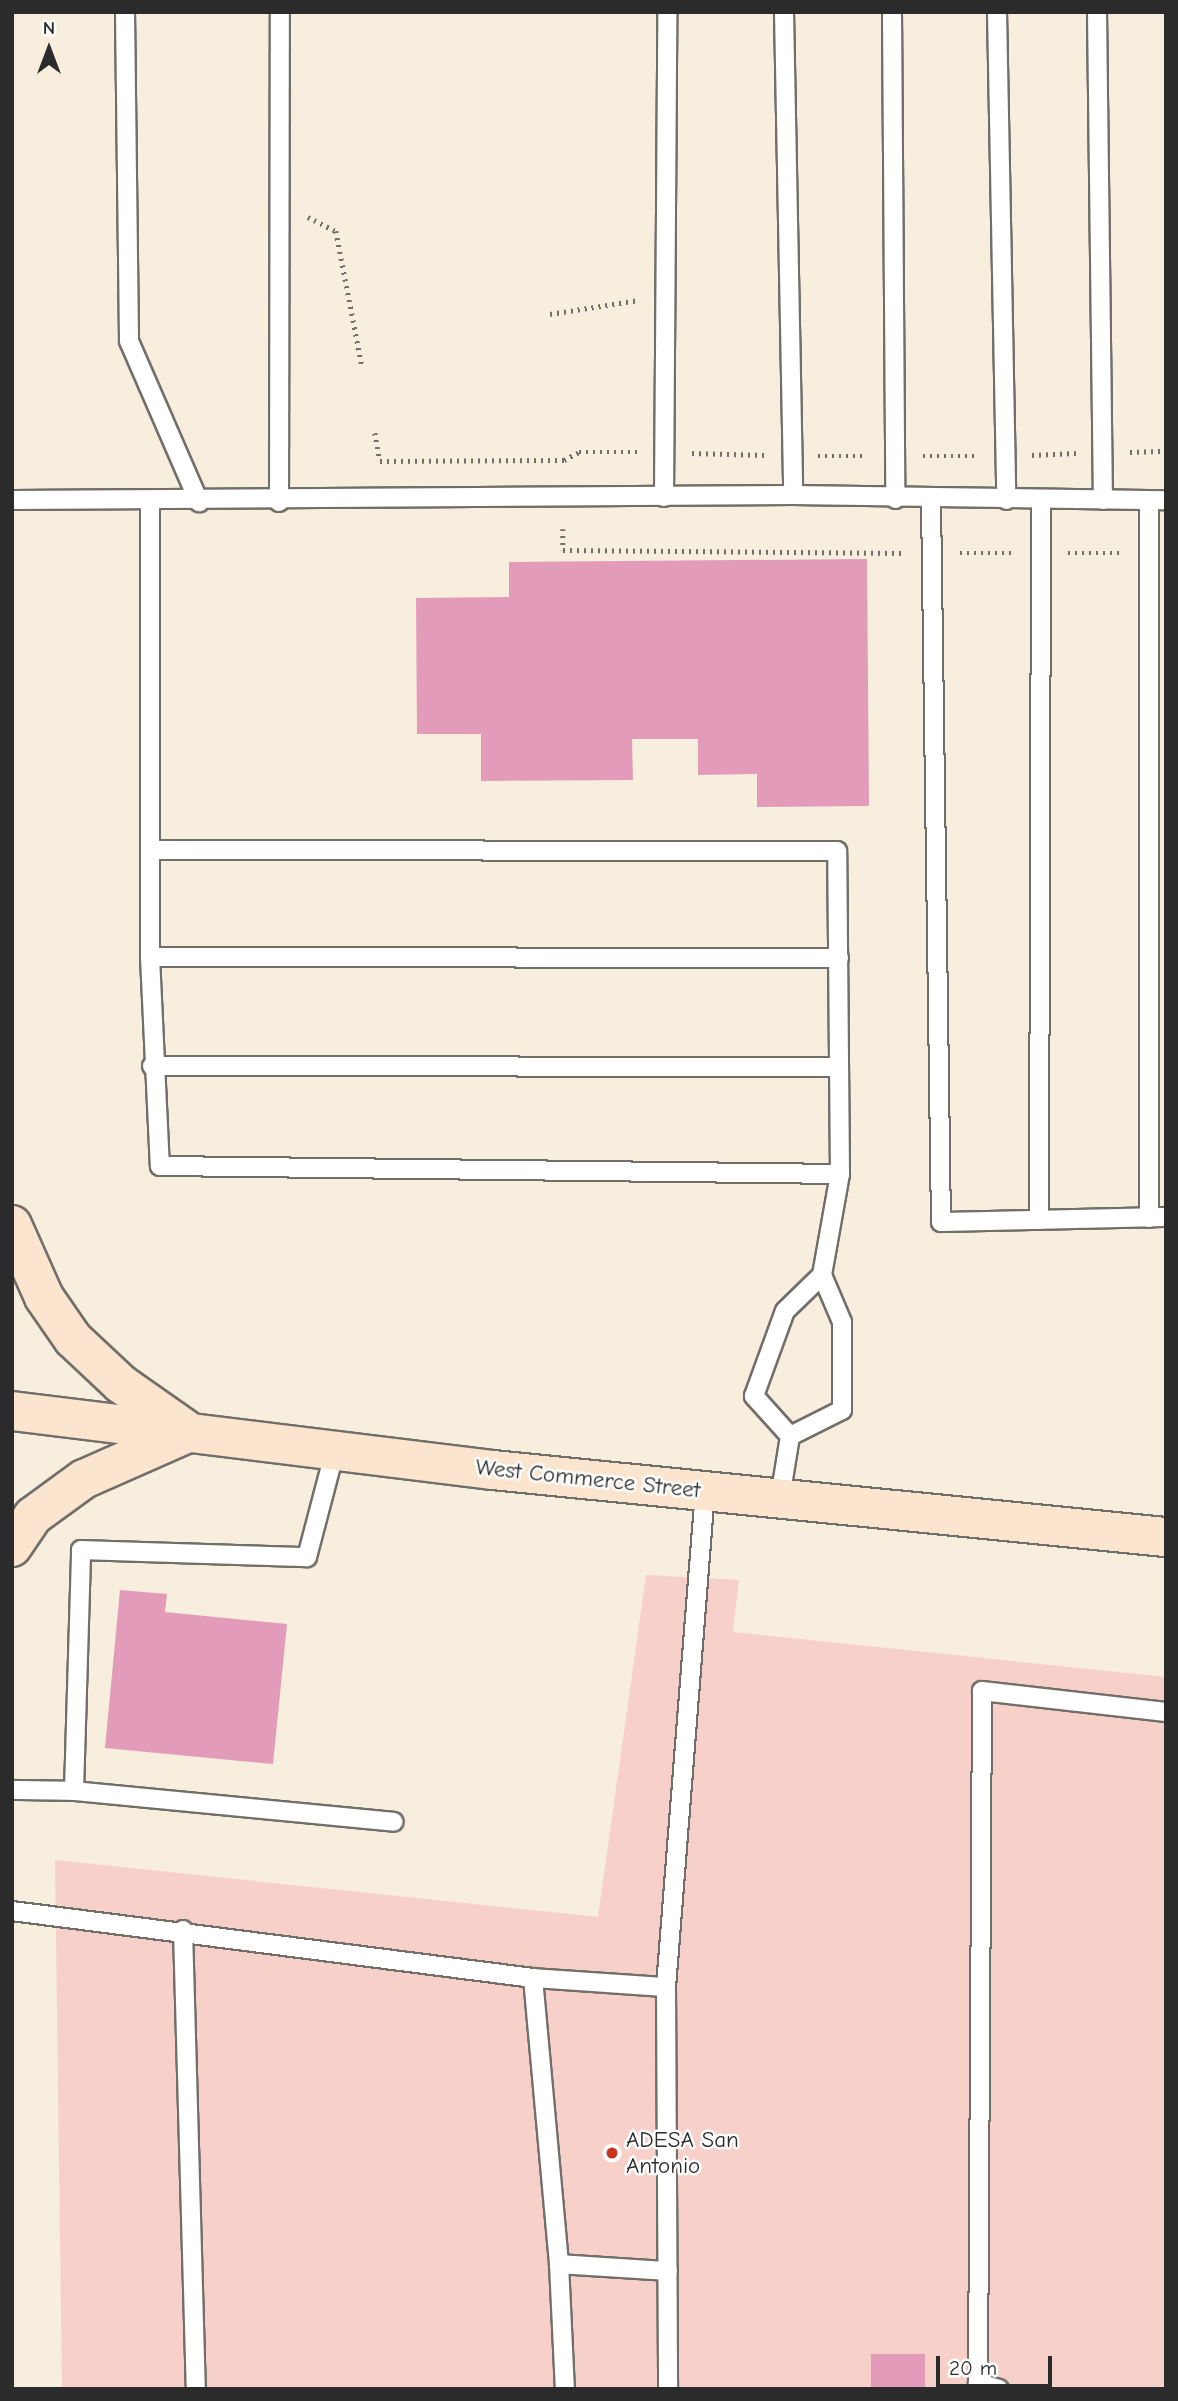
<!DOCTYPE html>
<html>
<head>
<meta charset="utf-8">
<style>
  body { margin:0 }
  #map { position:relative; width:1178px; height:2401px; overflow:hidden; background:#f7eede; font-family:"Comic Neue",sans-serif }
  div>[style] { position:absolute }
  .built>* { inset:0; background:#f7d1c9 }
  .building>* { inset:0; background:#e39bba; transform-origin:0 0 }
  .path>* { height:4.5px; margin-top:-2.25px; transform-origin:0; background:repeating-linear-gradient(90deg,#726f6a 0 2px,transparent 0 7px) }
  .roads { filter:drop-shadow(2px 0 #726f6a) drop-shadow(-2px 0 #726f6a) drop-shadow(0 2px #726f6a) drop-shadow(0 -2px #726f6a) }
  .service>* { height:18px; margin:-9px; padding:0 9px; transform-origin:9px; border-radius:9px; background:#fff }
  .secondary>* { height:38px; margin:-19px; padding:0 19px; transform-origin:19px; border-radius:19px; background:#fbe5cf }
  .dots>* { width:19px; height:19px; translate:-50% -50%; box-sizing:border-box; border:4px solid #fff; border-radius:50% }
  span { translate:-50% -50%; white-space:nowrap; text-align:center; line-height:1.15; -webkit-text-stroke:5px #fff; paint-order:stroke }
  .street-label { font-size:23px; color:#2b2b2b }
  .poi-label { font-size:23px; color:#2b2b2b }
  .left { translate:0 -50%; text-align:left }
  .frame { position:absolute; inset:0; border:14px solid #2b2b2b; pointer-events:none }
  .north { position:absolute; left:14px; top:14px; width:70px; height:70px; -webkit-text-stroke:5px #fff; paint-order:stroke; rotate:0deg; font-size:19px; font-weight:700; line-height:28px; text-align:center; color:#2b2b2b }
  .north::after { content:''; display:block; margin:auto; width:24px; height:32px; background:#2b2b2b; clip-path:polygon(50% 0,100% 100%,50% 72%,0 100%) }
  .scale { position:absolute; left:936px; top:2356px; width:116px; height:32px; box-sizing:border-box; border:4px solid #2b2b2b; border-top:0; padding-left:9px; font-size:21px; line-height:24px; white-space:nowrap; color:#2b2b2b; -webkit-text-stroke:5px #fff; paint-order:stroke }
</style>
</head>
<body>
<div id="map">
  <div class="built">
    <i style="clip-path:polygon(646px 1575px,739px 1580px,733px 1632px,1166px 1677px,1166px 2389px,62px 2389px,55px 1860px,598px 1917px)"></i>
  </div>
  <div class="building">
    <i style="clip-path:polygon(867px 559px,869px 806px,757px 807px,757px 774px,698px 775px,698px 739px,632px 739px,633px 780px,481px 781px,481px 734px,417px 734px,416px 598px,509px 597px,509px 562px)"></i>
    <i style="clip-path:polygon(120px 1590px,167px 1594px,165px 1612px,287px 1624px,273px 1764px,105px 1748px)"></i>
    <i style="left:871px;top:2354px;width:54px;height:35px"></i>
  </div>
  <div class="path">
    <i style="left:308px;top:217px;width:31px;rotate:27deg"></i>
    <i style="left:336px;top:231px;width:137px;rotate:79.1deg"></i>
    <i style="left:550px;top:314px;width:90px;rotate:-8.9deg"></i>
    <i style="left:375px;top:433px;width:28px;rotate:80deg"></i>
    <i style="left:380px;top:461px;width:184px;rotate:-0.3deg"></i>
    <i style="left:564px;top:460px;width:17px;rotate:-28deg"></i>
    <i style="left:579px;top:452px;width:59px"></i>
    <i style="left:1130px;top:452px;width:36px;rotate:-2deg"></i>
    <i style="left:692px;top:453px;width:72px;rotate:1.6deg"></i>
    <i style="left:1032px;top:455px;width:44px;rotate:-2.6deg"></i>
    <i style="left:818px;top:456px;width:48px"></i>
    <i style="left:923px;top:456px;width:55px"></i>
    <i style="left:563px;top:529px;width:21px;rotate:90deg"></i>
    <i style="left:563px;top:550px;width:342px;rotate:0.5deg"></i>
    <i style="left:960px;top:553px;width:54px"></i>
    <i style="left:1068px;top:553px;width:54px"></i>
  </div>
  <div class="roads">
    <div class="service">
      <i style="left:125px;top:12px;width:329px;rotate:89.3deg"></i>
      <i style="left:129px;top:341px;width:176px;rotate:66.5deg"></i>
      <i style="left:784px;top:12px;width:483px;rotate:88.9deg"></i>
      <i style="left:892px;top:12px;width:487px;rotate:89.6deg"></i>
      <i style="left:997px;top:12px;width:488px;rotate:88.9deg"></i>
      <i style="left:1097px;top:12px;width:488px;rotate:89.3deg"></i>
      <i style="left:664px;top:497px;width:485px;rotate:-89.6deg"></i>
      <i style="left:12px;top:500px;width:781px;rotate:-0.37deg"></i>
      <i style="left:793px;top:495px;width:373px;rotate:0.8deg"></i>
      <i style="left:931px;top:500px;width:722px;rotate:89.21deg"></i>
      <i style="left:941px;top:1222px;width:225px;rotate:-1.3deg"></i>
      <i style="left:1149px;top:500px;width:718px;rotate:90deg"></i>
      <i style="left:150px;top:502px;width:455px;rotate:90deg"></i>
      <i style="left:150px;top:957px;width:209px;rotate:87.3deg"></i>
      <i style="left:160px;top:1166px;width:680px;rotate:0.67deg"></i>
      <i style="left:840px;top:1174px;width:323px;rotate:-90.5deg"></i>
      <i style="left:837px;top:851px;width:683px;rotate:-179.92deg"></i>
      <i style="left:279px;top:502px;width:490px;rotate:-89.9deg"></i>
      <i style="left:150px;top:957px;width:689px;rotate:0.08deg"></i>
      <i style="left:152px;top:1066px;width:687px;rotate:0.08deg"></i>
      <i style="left:1039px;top:1220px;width:720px;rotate:-89.84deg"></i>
      <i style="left:822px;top:1275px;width:51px;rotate:66.9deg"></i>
      <i style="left:842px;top:1322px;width:88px;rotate:90deg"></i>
      <i style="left:842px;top:1410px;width:58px;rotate:153.4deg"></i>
      <i style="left:790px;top:1436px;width:54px;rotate:-132deg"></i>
      <i style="left:754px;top:1396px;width:90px;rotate:-70deg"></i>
      <i style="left:785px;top:1311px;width:52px;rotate:-44.2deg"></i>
      <i style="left:822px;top:1275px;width:103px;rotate:-79.9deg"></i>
      <i style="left:780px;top:1498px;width:63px;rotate:-80.8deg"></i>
      <i style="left:12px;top:1790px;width:62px;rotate:0.9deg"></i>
      <i style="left:74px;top:1791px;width:241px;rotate:-88.3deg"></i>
      <i style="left:81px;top:1550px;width:226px;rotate:1.8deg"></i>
      <i style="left:307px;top:1557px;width:111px;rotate:-75.3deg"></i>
      <i style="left:74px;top:1791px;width:321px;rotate:5.5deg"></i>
      <i style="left:12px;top:1911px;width:525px;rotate:7.33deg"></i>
      <i style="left:533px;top:1978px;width:133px;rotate:3.9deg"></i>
      <i style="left:666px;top:1987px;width:402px;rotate:89.7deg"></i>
      <i style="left:183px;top:1930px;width:459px;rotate:88.4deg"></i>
      <i style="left:533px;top:1978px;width:287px;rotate:84.8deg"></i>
      <i style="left:559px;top:2264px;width:109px;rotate:3.7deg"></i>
      <i style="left:666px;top:1987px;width:498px;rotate:-85.5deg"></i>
      <i style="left:559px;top:2264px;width:125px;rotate:87.3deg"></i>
      <i style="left:999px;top:2389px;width:22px;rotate:-164deg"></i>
      <i style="left:978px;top:2383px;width:692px;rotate:-89.67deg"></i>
      <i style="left:982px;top:1691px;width:185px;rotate:6.5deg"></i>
    </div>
    <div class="secondary">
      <i style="left:12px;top:1225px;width:79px;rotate:66deg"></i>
      <i style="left:44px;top:1297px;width:51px;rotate:55.4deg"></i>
      <i style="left:73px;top:1339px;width:66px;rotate:43.2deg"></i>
      <i style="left:121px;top:1384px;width:78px;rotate:35.1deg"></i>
      <i style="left:12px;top:1411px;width:485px;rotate:7deg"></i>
      <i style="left:493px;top:1470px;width:676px;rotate:5.69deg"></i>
      <i style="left:12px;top:1547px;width:37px;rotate:-56deg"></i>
      <i style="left:33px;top:1516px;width:63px;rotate:-36deg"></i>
      <i style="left:84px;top:1479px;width:114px;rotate:-23.9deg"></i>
    </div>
  </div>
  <div class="dots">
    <i style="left:612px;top:2153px;background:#c8321e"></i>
  </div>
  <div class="street-label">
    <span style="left:588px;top:1479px;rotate:6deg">West Commerce Street</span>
  </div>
  <div class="poi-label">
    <span class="left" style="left:626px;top:2153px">ADESA San<br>Antonio</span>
  </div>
  <div class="frame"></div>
  <div class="north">N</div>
  <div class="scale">20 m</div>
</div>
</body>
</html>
